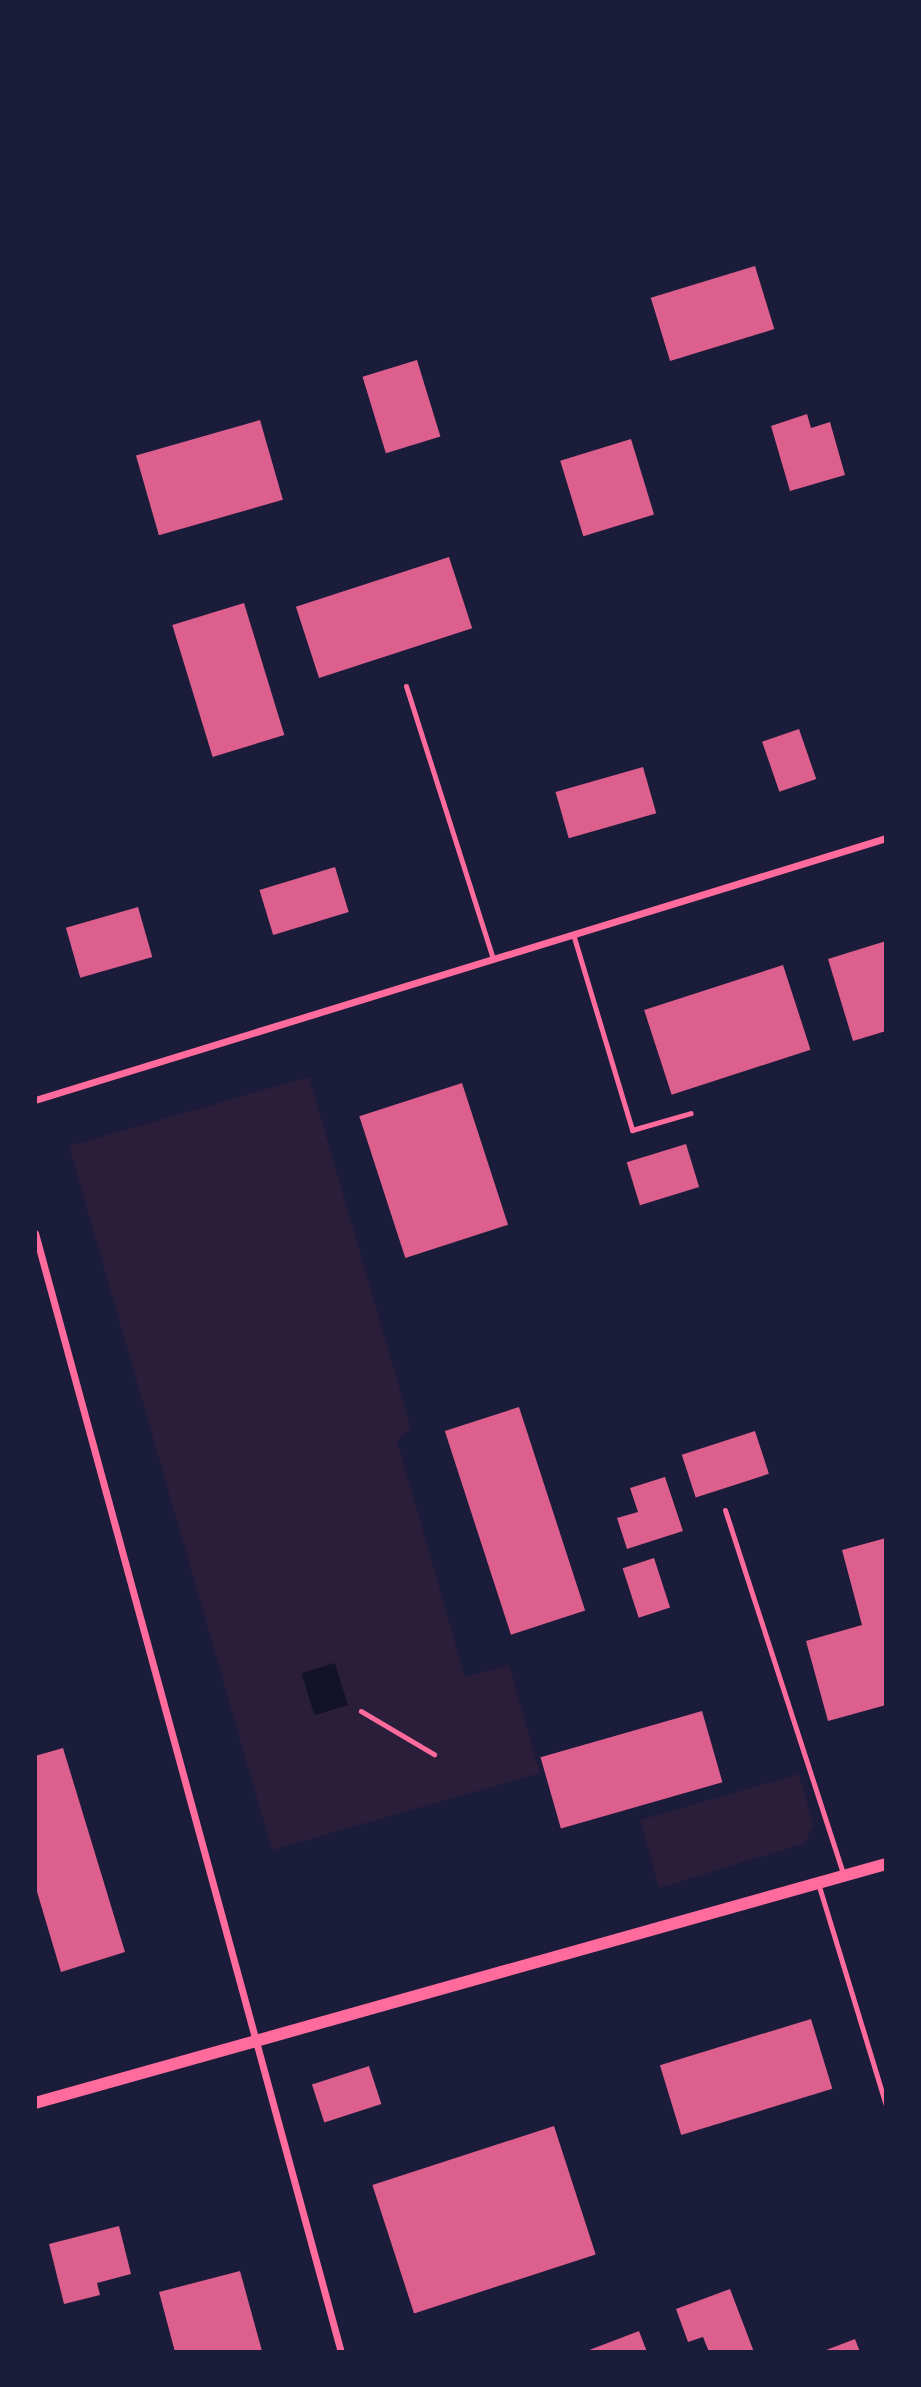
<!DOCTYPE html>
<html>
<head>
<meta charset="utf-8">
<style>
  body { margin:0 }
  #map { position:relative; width:921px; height:2387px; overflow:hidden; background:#1b1b3a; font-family:"Source Sans 3",sans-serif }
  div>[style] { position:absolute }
  .green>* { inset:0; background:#2a1e3b }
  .water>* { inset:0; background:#12122b; transform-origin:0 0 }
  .building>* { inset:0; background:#dd5f8e; transform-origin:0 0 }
  .path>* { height:4.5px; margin:-2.25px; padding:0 2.25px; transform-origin:2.25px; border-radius:2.25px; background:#ff6b9d }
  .service>* { height:5px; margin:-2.5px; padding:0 2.5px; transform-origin:2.5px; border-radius:2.5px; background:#ff6b9d }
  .minor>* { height:7px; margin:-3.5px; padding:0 3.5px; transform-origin:3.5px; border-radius:3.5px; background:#ff6b9d }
  .tertiary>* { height:12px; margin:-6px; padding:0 6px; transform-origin:6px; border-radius:6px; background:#ff6b9d }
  span { translate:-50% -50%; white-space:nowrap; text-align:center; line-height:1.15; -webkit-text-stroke:6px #1b1b3a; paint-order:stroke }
  .frame { position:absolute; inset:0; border:37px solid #1b1b3a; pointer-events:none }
</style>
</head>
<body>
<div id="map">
  <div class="green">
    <i style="clip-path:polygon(309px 1077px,411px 1428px,397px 1441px,465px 1677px,509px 1665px,540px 1773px,272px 1850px,69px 1146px)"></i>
    <i style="clip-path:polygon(799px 1774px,813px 1825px,805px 1843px,659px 1888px,640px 1820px)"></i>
  </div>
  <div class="water">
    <i style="left:335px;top:1663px;width:44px;height:35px;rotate:73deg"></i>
  </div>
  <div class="building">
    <i style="left:755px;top:266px;width:66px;height:109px;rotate:73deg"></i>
    <i style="left:417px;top:360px;width:80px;height:57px;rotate:73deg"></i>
    <i style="clip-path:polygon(807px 414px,811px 428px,830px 422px,845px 475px,790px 491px,771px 426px)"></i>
    <i style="left:260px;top:420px;width:83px;height:129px;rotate:74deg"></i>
    <i style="left:631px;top:439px;width:79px;height:74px;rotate:73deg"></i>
    <i style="left:449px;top:557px;width:75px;height:161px;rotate:72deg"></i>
    <i style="left:244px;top:603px;width:138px;height:75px;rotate:73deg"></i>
    <i style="left:799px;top:729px;width:53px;height:39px;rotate:71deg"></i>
    <i style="left:643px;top:767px;width:48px;height:91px;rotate:74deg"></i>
    <i style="left:335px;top:867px;width:47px;height:79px;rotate:73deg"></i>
    <i style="left:138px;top:907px;width:52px;height:75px;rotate:74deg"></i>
    <i style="clip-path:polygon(886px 941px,886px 1031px,853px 1041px,828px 959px)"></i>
    <i style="left:783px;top:965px;width:89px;height:146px;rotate:72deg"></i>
    <i style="left:462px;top:1083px;width:149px;height:108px;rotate:72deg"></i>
    <i style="left:686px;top:1144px;width:45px;height:62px;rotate:73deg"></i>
    <i style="left:519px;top:1407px;width:214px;height:78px;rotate:72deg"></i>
    <i style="left:755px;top:1431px;width:45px;height:77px;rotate:72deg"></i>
    <i style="clip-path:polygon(665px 1477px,683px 1531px,627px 1549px,617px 1518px,638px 1512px,630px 1488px)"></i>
    <i style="clip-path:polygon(886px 1538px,886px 1705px,828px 1721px,806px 1641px,862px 1625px,842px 1550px)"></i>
    <i style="left:654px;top:1558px;width:52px;height:33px;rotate:72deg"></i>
    <i style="left:702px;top:1711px;width:74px;height:168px;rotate:74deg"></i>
    <i style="clip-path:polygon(63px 1748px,125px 1952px,61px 1972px,35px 1885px,35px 1756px)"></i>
    <i style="left:811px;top:2019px;width:73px;height:158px;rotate:73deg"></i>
    <i style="left:369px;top:2066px;width:40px;height:60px;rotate:72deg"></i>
    <i style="left:554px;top:2126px;width:135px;height:191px;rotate:72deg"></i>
    <i style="clip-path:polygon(119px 2226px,131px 2274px,97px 2283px,100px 2295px,64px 2304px,49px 2244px)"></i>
    <i style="clip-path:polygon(240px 2271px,262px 2351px,175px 2352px,159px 2292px)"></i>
    <i style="clip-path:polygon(730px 2289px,754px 2352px,709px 2352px,703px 2337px,688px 2342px,676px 2309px)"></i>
    <i style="clip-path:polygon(639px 2331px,647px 2352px,584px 2352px)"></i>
    <i style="clip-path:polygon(855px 2339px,860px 2352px,821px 2352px)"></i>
  </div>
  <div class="path">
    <i style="left:361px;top:1711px;width:85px;rotate:30.5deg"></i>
  </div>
  <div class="service">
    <i style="left:406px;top:686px;width:287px;rotate:72.3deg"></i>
    <i style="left:573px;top:934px;width:205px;rotate:73.2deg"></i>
    <i style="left:632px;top:1130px;width:61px;rotate:-16.1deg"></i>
    <i style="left:725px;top:1510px;width:385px;rotate:72deg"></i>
    <i style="left:818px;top:1883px;width:232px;rotate:73deg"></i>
  </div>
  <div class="minor">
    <i style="left:35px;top:1100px;width:890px;rotate:-17.11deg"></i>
    <i style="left:35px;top:1233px;width:1160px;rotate:74.71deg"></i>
  </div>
  <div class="tertiary">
    <i style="left:35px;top:2103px;width:884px;rotate:-15.69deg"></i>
  </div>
  <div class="frame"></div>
</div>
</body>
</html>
